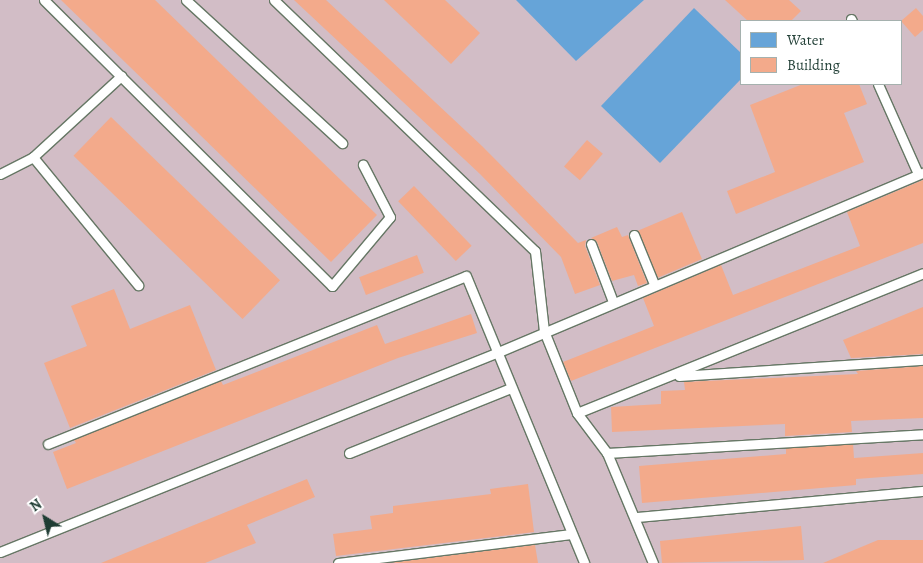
<!DOCTYPE html>
<html>
<head>
<meta charset="utf-8">
<style>
  body { margin:0 }
  #map { position:relative; width:923px; height:563px; overflow:hidden; background:#e9e2bf; font-family:Alegreya,serif }
  div>[style] { position:absolute }
  .industrial>* { inset:0; background:#d2bdc6 }
  .water>* { inset:0; background:#66a4d8 }
  .building>* { inset:0; background:#f3aa8b; transform-origin:0 0 }
  .roads { filter:drop-shadow(1px 0 #667765) drop-shadow(-1px 0 #667765) drop-shadow(0 1px #667765) drop-shadow(0 -1px #667765) }
  .service>* { height:9px; margin:-4.5px; padding:0 4.5px; transform-origin:4.5px; border-radius:4.5px; background:#fff }
  span { translate:-50% -50%; white-space:nowrap; text-align:center; line-height:1.15; -webkit-text-stroke:4.5px #fff; paint-order:stroke }
  .legend { position:absolute; left:740px; top:20px; width:162px; height:65px; box-sizing:border-box; background:#fff; border:1px solid #a5b1ae; margin:0; padding:6px 9px; list-style:none; font-size:15px; color:#1f3d34 }
  .legend li { display:flex; align-items:center; gap:10px; height:25px }
  .legend b { width:25px; border:1px solid #a5b1ae }
  .north { position:absolute; left:20px; top:493px; width:50px; height:50px; -webkit-text-stroke:4px #fff; paint-order:stroke; rotate:324deg; font-size:14px; font-weight:700; line-height:20px; text-align:center; color:#1f3d34 }
  .north::after { content:''; display:block; margin:auto; width:18px; height:22px; background:#1f3d34; clip-path:polygon(50% 0,100% 100%,50% 72%,0 100%) }
</style>
</head>
<body>
<div id="map">
  <div class="industrial">
    <i style="clip-path:polygon(evenodd,0 0,923px 0,923px 563px,0 563px,0 0,742px 21px,902px 21px,902px 84px,742px 84px,742px 21px)"></i>
  </div>
  <div class="water">
    <i style="clip-path:polygon(516px 0,644px 0,576px 61px)"></i>
    <i style="clip-path:polygon(694px 8px,742px 54px,742px 78px,660px 163px,601px 106px)"></i>
  </div>
  <div class="building">
    <i style="clip-path:polygon(61px 0,155px 0,377px 215px,331px 262px)"></i>
    <i style="clip-path:polygon(294px 0,326px 0,482px 146px,578px 243px,586px 240px,585px 246px,600px 285px,575px 294px,561px 257px,480px 174px)"></i>
    <i style="clip-path:polygon(384px 0,445px 0,480px 33px,451px 64px)"></i>
    <i style="clip-path:polygon(725px 0,789px 0,801px 11px,791px 21px,748px 21px)"></i>
    <i style="clip-path:polygon(916px 8px,923px 16px,923px 30px,915px 37px,901px 21px)"></i>
    <i style="clip-path:polygon(803px 84px,859px 84px,867px 104px,844px 113px,864px 162px,736px 214px,727px 191px,775px 172px,750px 105px)"></i>
    <i style="left:111px;top:117px;width:235px;height:54px;rotate:44deg"></i>
    <i style="left:587px;top:140px;width:21px;height:35px;rotate:41deg"></i>
    <i style="clip-path:polygon(923px 180px,923px 243px,571px 381px,563px 362px,654px 326px,643px 298px,721px 265px,733px 295px,860px 246px,847px 212px)"></i>
    <i style="left:414px;top:186px;width:83px;height:22px;rotate:46deg"></i>
    <i style="left:682px;top:212px;width:51px;height:48px;rotate:67deg"></i>
    <i style="clip-path:polygon(617px 227px,622px 237px,628px 235px,647px 283px,638px 286px,634px 275px,612px 281px,597px 242px,591px 238px)"></i>
    <i style="left:417px;top:255px;width:19px;height:62px;rotate:69deg"></i>
    <i style="clip-path:polygon(114px 289px,130px 329px,190px 305px,216px 370px,70px 428px,44px 363px,87px 346px,71px 306px)"></i>
    <i style="clip-path:polygon(923px 307px,923px 354px,851px 358px,843px 340px)"></i>
    <i style="clip-path:polygon(471px 314px,477px 333px,398px 358px,67px 489px,53px 452px,76px 443px,74px 440px,221px 381px,223px 385px,377px 325px,385px 344px)"></i>
    <i style="clip-path:polygon(923px 366px,923px 418px,851px 421px,852px 432px,785px 436px,785px 424px,612px 432px,611px 407px,661px 404px,661px 391px,685px 390px,684px 382px,858px 374px,856px 371px)"></i>
    <i style="clip-path:polygon(853px 444px,854px 458px,923px 453px,923px 474px,856px 479px,856px 485px,642px 503px,639px 466px,786px 454px,786px 448px)"></i>
    <i style="clip-path:polygon(307px 479px,315px 497px,247px 525px,256px 543px,205px 563px,101px 563px)"></i>
    <i style="clip-path:polygon(528px 484px,534px 532px,336px 556px,333px 534px,372px 529px,370px 516px,393px 513px,393px 506px,491px 494px,490px 489px)"></i>
    <i style="clip-path:polygon(801px 526px,804px 560px,662px 563px,660px 541px)"></i>
    <i style="clip-path:polygon(878px 540px,923px 540px,923px 563px,823px 563px)"></i>
    <i style="clip-path:polygon(535px 545px,538px 563px,389px 563px)"></i>
  </div>
  <div class="roads">
    <div class="service">
      <i style="left:44px;top:0;width:406px;rotate:44.8deg"></i>
      <i style="left:332px;top:286px;width:90px;rotate:-50deg"></i>
      <i style="left:390px;top:217px;width:59px;rotate:-117.4deg"></i>
      <i style="left:186px;top:0;width:212px;rotate:42.5deg"></i>
      <i style="left:274px;top:0;width:362px;rotate:43.9deg"></i>
      <i style="left:535px;top:251px;width:81px;rotate:83.6deg"></i>
      <i style="left:544px;top:331px;width:88px;rotate:68.1deg"></i>
      <i style="left:577px;top:413px;width:50px;rotate:53.1deg"></i>
      <i style="left:607px;top:453px;width:119px;rotate:67.3deg"></i>
      <i style="left:851px;top:19px;width:2px;rotate:63deg"></i>
      <i style="left:878px;top:84px;width:98px;rotate:66deg"></i>
      <i style="left:33px;top:157px;width:166px;rotate:50.6deg"></i>
      <i style="left:0;top:174px;width:37px;rotate:-27deg"></i>
      <i style="left:33px;top:157px;width:120px;rotate:-42.6deg"></i>
      <i style="left:634px;top:235px;width:53px;rotate:67.8deg"></i>
      <i style="left:591px;top:244px;width:62px;rotate:69.2deg"></i>
      <i style="left:679px;top:376px;width:245px;rotate:-3.8deg"></i>
      <i style="left:577px;top:413px;width:373px;rotate:-22deg"></i>
      <i style="left:48px;top:444px;width:450px;rotate:-21.9deg"></i>
      <i style="left:466px;top:276px;width:310px;rotate:67.6deg"></i>
      <i style="left:349px;top:453px;width:175px;rotate:-21.9deg"></i>
      <i style="left:607px;top:453px;width:317px;rotate:-3.4deg"></i>
      <i style="left:636px;top:517px;width:288px;rotate:-5.2deg"></i>
      <i style="left:0;top:552px;width:534px;rotate:-21.86deg"></i>
      <i style="left:496px;top:353px;width:463px;rotate:-22.9deg"></i>
      <i style="left:338px;top:563px;width:235px;rotate:-7.1deg"></i>
    </div>
  </div>
  <ul class="legend">
  <li><b style="height:14px;background:#66a4d8"></b>Water</li>
  <li><b style="height:14px;background:#f3aa8b"></b>Building</li>
  </ul>
  <div class="north">N</div>
</div>
</body>
</html>
